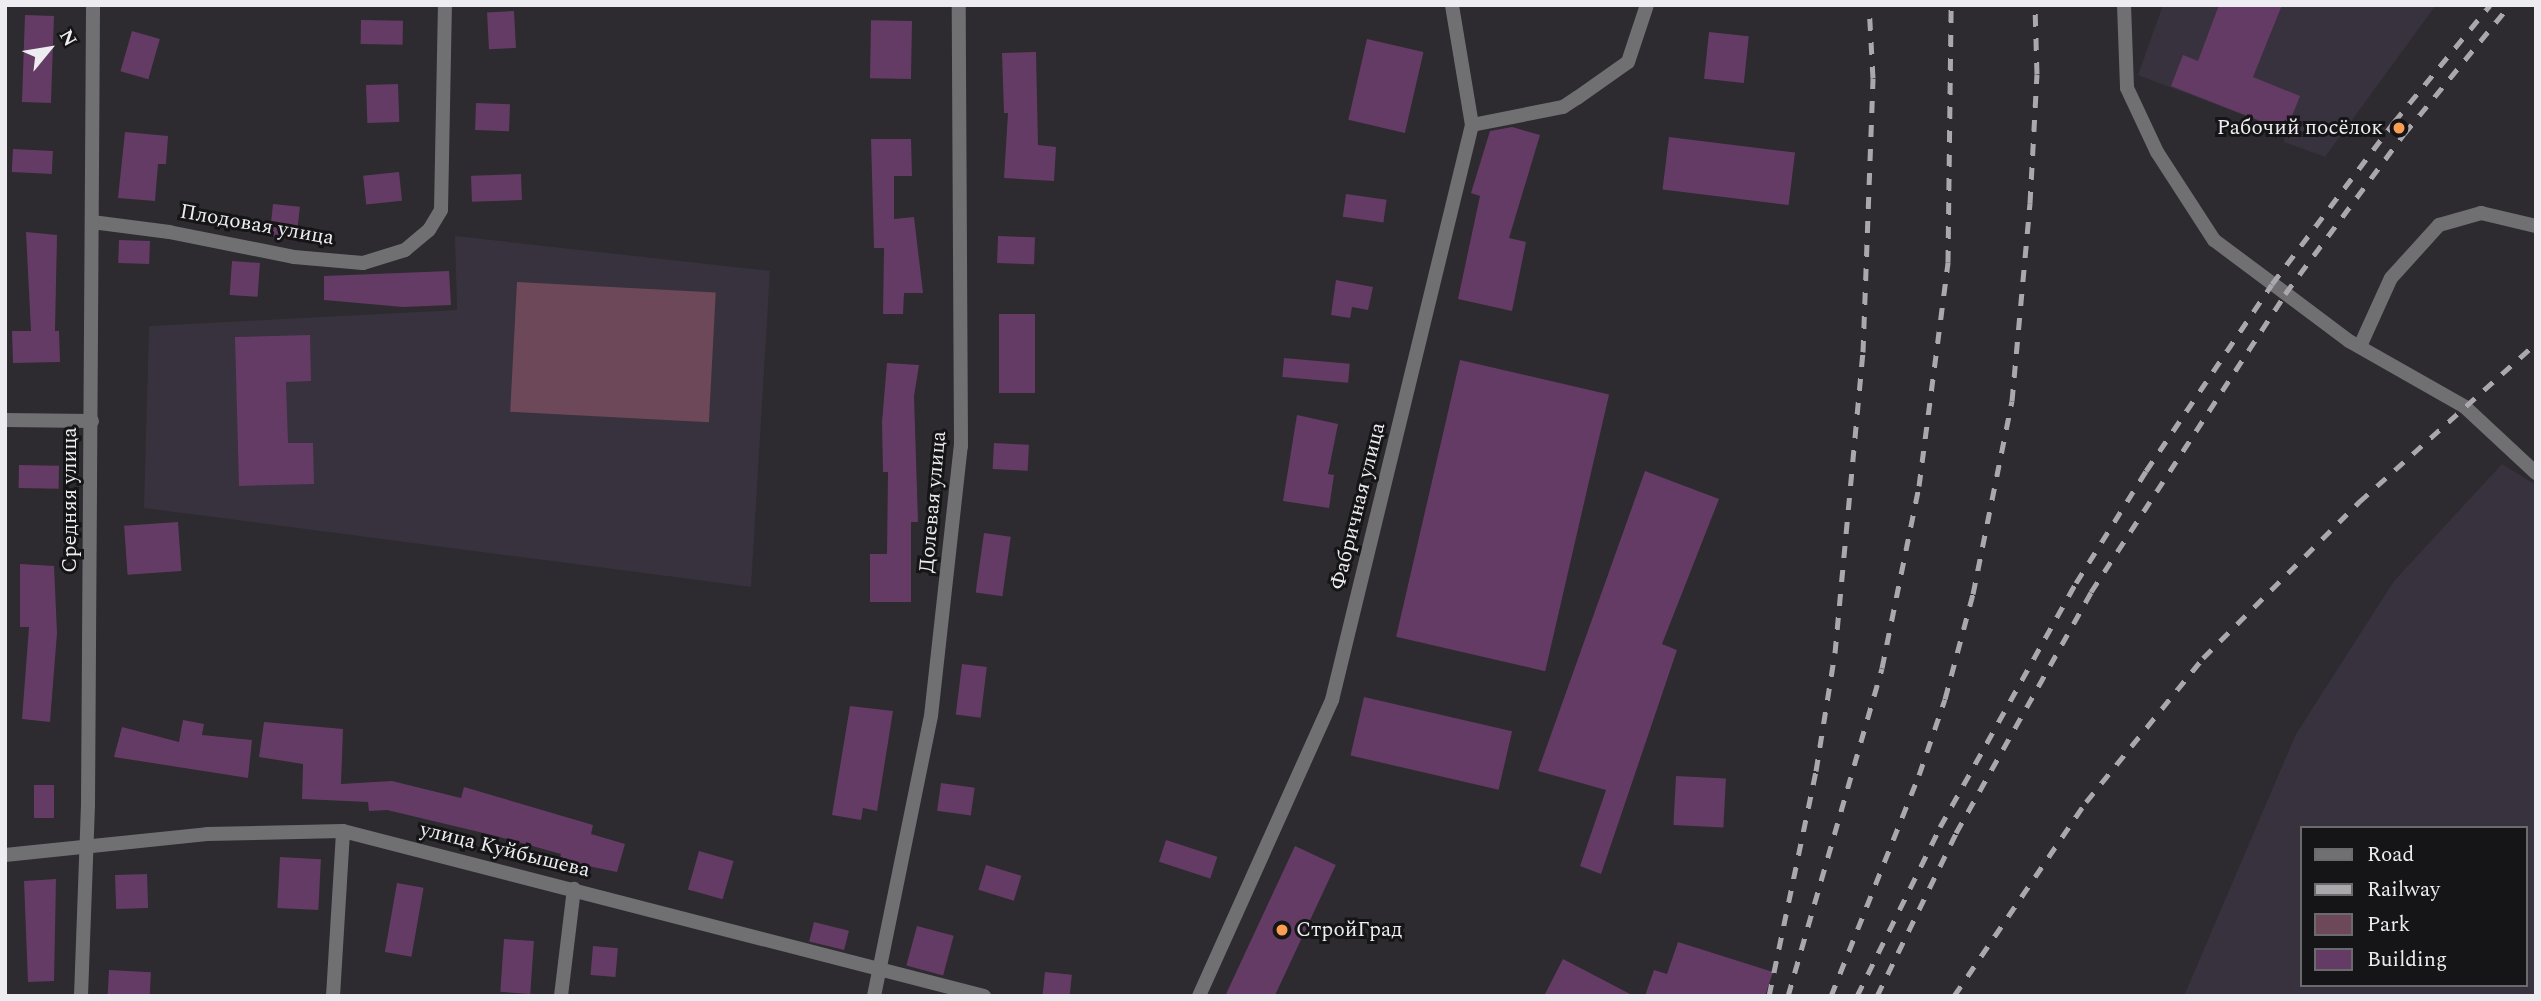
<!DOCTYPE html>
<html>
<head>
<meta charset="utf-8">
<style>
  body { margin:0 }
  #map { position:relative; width:2541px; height:1001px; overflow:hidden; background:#2d2a30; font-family:Spectral,serif }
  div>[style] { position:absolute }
  .built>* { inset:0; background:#37323d }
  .green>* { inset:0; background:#6d4859; transform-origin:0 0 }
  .building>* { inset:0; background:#643b64; transform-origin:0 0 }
  .lane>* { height:14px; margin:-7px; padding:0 7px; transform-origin:7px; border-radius:7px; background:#707073 }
  .street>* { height:14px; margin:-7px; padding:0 7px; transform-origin:7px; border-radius:7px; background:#707073 }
  .rail>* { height:5px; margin-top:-2.5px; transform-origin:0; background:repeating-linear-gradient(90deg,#aaa8ad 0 12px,transparent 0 24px) }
  .dots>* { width:19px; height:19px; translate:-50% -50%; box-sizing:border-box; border:4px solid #151416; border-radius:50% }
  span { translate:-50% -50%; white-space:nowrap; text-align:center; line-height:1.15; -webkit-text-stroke:6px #151416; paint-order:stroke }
  .poi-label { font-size:21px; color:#edecf0 }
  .right { translate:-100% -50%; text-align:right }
  .left { translate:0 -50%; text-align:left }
  .street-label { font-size:21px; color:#edecf0 }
  .frame { position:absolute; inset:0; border:7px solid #edecf0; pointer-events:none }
  .legend { position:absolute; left:2300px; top:826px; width:228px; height:161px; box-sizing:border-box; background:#151416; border:2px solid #6b6a6d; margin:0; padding:9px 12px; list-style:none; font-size:21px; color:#edecf0 }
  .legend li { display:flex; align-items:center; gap:14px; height:35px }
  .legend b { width:35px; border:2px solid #6b6a6d }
  .north { position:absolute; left:14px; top:14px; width:70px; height:70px; -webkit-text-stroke:5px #151416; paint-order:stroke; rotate:60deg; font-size:19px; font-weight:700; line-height:28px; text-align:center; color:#edecf0 }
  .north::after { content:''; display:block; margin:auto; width:24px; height:32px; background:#edecf0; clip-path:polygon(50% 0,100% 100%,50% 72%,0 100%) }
</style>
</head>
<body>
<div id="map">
  <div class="built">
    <i style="clip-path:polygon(2163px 5px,2436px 5px,2325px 157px,2284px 142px,2285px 131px,2138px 75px)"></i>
    <i style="clip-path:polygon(455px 236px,770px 271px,751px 587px,144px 508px,149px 326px,457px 310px)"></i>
    <i style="clip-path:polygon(evenodd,2502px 464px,2536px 485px,2536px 996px,2184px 996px,2296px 734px,2394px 581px,2502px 464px,2301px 828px,2525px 828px,2525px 985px,2301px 985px,2301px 828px)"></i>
  </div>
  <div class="green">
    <i style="left:517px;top:282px;width:199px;height:130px;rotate:3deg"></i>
  </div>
  <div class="building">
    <i style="clip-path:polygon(2219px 5px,2282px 5px,2253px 77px,2300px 96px,2286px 131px,2171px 86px,2183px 55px,2198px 61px)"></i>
    <i style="left:514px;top:11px;width:37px;height:27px;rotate:87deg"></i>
    <i style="left:25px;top:15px;width:29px;height:87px;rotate:2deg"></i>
    <i style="left:361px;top:20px;width:42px;height:24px;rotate:1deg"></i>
    <i style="left:912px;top:21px;width:58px;height:41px;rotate:91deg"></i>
    <i style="left:132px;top:31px;width:29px;height:42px;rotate:16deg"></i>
    <i style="left:1709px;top:32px;width:40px;height:47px;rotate:6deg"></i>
    <i style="left:1367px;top:39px;width:58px;height:83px;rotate:13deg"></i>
    <i style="clip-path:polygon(1036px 52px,1038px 145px,1056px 147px,1054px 181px,1004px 178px,1008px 113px,1004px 113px,1002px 53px)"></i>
    <i style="left:398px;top:84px;width:38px;height:32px;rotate:88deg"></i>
    <i style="left:476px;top:103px;width:34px;height:27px;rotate:2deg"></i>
    <i style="clip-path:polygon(1512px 127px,1540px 135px,1509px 238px,1526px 242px,1512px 311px,1458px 299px,1480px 196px,1471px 193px,1490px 131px)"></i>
    <i style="clip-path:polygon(125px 132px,168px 136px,166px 164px,158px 164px,155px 201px,118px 198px)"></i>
    <i style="left:1669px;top:137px;width:127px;height:53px;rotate:7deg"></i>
    <i style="clip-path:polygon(871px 139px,911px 139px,912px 176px,894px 176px,894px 219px,914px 217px,923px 293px,904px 293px,903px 314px,883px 314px,884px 248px,874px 248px)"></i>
    <i style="left:13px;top:149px;width:40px;height:23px;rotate:3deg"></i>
    <i style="left:399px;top:172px;width:29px;height:36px;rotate:84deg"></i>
    <i style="left:521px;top:174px;width:26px;height:50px;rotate:88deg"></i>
    <i style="left:1346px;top:194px;width:41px;height:23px;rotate:8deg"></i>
    <i style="left:273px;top:204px;width:27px;height:32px;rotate:6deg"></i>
    <i style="clip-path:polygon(26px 232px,57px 235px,55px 331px,59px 331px,60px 362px,13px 363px,12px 331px,31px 331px)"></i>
    <i style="left:998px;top:236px;width:37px;height:27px;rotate:2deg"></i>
    <i style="left:119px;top:240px;width:31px;height:23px;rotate:2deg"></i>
    <i style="left:232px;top:261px;width:28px;height:34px;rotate:4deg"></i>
    <i style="clip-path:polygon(449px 271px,451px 305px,403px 307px,324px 300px,324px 276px)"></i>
    <i style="clip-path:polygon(1336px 280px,1373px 287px,1368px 310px,1352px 307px,1350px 318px,1331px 315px)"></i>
    <i style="left:999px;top:314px;width:36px;height:79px"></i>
    <i style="clip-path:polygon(310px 335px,311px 381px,286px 382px,288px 443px,313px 443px,314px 484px,239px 486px,235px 337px)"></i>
    <i style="left:1284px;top:358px;width:66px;height:19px;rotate:5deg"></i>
    <i style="left:1460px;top:360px;width:153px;height:284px;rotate:13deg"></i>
    <i style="clip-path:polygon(887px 363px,919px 365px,914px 396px,918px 522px,911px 522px,911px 602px,870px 602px,870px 554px,887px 554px,888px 472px,883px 472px,882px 422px)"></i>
    <i style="clip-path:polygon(1297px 415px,1338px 424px,1328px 474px,1334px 475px,1329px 508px,1283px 501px)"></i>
    <i style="left:994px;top:443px;width:35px;height:26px;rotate:3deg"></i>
    <i style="left:19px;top:465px;width:40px;height:23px;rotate:1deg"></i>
    <i style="clip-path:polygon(1645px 471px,1719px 499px,1662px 644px,1677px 650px,1601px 874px,1580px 866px,1606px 790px,1538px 771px)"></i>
    <i style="left:178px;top:522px;width:49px;height:54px;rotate:86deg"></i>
    <i style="left:984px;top:533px;width:27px;height:60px;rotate:8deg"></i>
    <i style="clip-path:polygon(20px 564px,54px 566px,57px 633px,50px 722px,22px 719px,29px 627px,20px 627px)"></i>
    <i style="left:962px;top:664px;width:25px;height:51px;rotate:7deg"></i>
    <i style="left:1364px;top:697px;width:152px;height:60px;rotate:13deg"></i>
    <i style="clip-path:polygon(850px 706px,893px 711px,877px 811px,863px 808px,861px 820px,832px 815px)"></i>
    <i style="clip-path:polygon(183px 720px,204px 724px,202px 735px,252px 740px,248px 778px,114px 757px,122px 727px,179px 742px)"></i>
    <i style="clip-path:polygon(264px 722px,343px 729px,341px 784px,392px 781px,461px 798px,464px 787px,593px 825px,591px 834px,625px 844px,617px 872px,559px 860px,561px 854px,496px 836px,387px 810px,369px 811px,368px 802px,302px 799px,303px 764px,259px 757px)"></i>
    <i style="left:1676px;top:776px;width:50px;height:49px;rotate:3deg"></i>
    <i style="left:941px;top:783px;width:34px;height:28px;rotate:8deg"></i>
    <i style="left:34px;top:785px;width:20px;height:33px"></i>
    <i style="left:1166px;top:840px;width:54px;height:23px;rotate:18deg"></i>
    <i style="left:1295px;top:846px;width:45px;height:164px;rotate:25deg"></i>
    <i style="left:699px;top:851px;width:36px;height:40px;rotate:16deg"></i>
    <i style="left:280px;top:857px;width:41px;height:51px;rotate:3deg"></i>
    <i style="left:986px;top:865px;width:37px;height:26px;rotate:17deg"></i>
    <i style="left:147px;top:874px;width:34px;height:32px;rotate:88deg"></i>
    <i style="clip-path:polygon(56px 879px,54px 981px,28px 982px,24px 881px)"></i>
    <i style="left:397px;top:883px;width:27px;height:70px;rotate:10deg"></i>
    <i style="left:814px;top:922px;width:36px;height:20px;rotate:14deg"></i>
    <i style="left:917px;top:926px;width:38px;height:41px;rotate:15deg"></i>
    <i style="left:504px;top:939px;width:30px;height:53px;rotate:4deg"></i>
    <i style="clip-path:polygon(1678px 942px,1773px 972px,1765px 996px,1645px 996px,1654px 970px,1667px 974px)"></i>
    <i style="left:593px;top:946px;width:25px;height:29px;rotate:5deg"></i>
    <i style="clip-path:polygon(1563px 959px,1634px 996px,1544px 996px)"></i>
    <i style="left:109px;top:970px;width:42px;height:24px;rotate:3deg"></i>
    <i style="left:1045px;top:972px;width:27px;height:24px;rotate:6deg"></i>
  </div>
  <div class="lane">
    <i style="left:1472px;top:125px;width:93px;rotate:-11.2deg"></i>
    <i style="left:1563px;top:107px;width:17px;rotate:-33deg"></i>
    <i style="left:1577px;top:98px;width:62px;rotate:-35.2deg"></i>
    <i style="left:1628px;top:62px;width:60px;rotate:-71.6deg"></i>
    <i style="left:2361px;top:344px;width:72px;rotate:-65.6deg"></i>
    <i style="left:2391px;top:278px;width:72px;rotate:-47.8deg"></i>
    <i style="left:2439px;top:225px;width:44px;rotate:-15.9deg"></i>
    <i style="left:2481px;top:213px;width:57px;rotate:13.3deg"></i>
  </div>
  <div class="street">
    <i style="left:2124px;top:5px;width:83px;rotate:87.9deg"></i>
    <i style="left:2127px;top:88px;width:71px;rotate:64.9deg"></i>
    <i style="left:2157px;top:152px;width:105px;rotate:57.1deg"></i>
    <i style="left:2214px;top:240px;width:169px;rotate:36.8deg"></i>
    <i style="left:2349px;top:341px;width:133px;rotate:29.6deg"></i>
    <i style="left:2465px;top:407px;width:97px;rotate:42.9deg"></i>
    <i style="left:92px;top:222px;width:78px;rotate:7.4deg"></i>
    <i style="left:169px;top:232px;width:127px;rotate:11.3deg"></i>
    <i style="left:294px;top:257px;width:69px;rotate:5deg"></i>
    <i style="left:363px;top:263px;width:44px;rotate:-17.2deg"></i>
    <i style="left:405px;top:250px;width:31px;rotate:-40deg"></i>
    <i style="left:429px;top:230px;width:23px;rotate:-59deg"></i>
    <i style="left:441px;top:210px;width:205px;rotate:-88.9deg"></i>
    <i style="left:5px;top:420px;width:87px;rotate:0.7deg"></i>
    <i style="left:5px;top:855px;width:203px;rotate:-5.9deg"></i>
    <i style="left:207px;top:834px;width:136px;rotate:-1.3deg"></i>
    <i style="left:343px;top:831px;width:662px;rotate:14.44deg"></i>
    <i style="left:81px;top:996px;width:191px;rotate:-87.9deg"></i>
    <i style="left:88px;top:805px;width:800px;rotate:-89.64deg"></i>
    <i style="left:333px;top:996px;width:165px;rotate:-86.5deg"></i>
    <i style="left:561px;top:996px;width:108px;rotate:-83.1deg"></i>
    <i style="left:874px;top:996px;width:286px;rotate:-78.5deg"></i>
    <i style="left:931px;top:716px;width:272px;rotate:-83.7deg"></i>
    <i style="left:961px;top:446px;width:441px;rotate:-90.3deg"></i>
    <i style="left:1199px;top:996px;width:325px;rotate:-65.8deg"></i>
    <i style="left:1332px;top:700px;width:592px;rotate:-76.32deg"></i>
    <i style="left:1472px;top:125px;width:122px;rotate:-99.5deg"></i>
  </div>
  <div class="rail">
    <i style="left:1769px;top:996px;width:230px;rotate:-78.2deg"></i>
    <i style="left:1816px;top:771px;width:120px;rotate:-80.9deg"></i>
    <i style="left:1835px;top:653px;width:302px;rotate:-84.7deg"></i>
    <i style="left:1863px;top:352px;width:274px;rotate:-87.9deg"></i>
    <i style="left:1873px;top:78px;width:73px;rotate:-93.1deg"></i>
    <i style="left:1788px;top:996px;width:341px;rotate:-74deg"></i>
    <i style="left:1882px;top:668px;width:186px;rotate:-78.5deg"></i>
    <i style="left:1919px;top:486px;width:226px;rotate:-82.6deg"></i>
    <i style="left:1948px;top:262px;width:257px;rotate:-89.3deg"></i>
    <i style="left:1831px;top:996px;width:238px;rotate:-68.3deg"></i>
    <i style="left:1919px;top:775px;width:80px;rotate:-71.1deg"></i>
    <i style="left:1945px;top:699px;width:109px;rotate:-75.1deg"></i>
    <i style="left:1973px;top:594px;width:197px;rotate:-78.6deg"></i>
    <i style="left:2012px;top:401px;width:199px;rotate:-84.8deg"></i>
    <i style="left:2030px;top:203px;width:129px;rotate:-86.9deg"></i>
    <i style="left:2037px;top:74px;width:69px;rotate:-91.7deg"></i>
    <i style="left:1857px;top:996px;width:188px;rotate:-63.8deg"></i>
    <i style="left:1940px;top:827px;width:279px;rotate:-60.9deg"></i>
    <i style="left:2076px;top:583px;width:132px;rotate:-58deg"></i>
    <i style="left:2146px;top:471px;width:225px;rotate:-56deg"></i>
    <i style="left:2272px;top:284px;width:203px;rotate:-53deg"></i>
    <i style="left:2394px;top:122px;width:151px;rotate:-50.6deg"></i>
    <i style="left:1877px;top:996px;width:181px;rotate:-64.1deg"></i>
    <i style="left:1956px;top:833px;width:276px;rotate:-60.7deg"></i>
    <i style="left:2091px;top:592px;width:356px;rotate:-56.9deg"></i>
    <i style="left:2285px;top:294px;width:199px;rotate:-53.4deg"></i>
    <i style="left:2404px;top:134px;width:167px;rotate:-50.6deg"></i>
    <i style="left:1954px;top:996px;width:235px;rotate:-55.8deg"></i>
    <i style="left:2086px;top:802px;width:186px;rotate:-50.9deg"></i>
    <i style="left:2203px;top:658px;width:221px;rotate:-45deg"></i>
    <i style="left:2359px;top:502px;width:238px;rotate:-41.9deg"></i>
  </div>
  <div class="dots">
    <i style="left:2399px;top:128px;background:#fb9e51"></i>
    <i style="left:1282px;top:930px;background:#fb9e51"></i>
  </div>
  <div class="poi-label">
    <span class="right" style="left:2383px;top:128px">Рабочий посёлок</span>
    <span class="left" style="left:1296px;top:930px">СтройГрад</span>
  </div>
  <div class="street-label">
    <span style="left:257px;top:225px;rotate:10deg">Плодовая улица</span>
    <span style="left:70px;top:500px;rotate:-90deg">Средняя улица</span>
    <span style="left:933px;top:502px;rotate:-85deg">Долевая улица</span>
    <span style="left:1358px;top:506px;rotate:-76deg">Фабричная улица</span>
    <span style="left:505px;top:850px;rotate:14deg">улица Куйбышева</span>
  </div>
  <div class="frame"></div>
  <ul class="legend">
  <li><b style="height:9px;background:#707073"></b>Road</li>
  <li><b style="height:9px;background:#aaa8ad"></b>Railway</li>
  <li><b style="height:19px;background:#6d4859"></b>Park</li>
  <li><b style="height:19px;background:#643b64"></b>Building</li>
  </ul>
  <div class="north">N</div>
</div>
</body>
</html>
